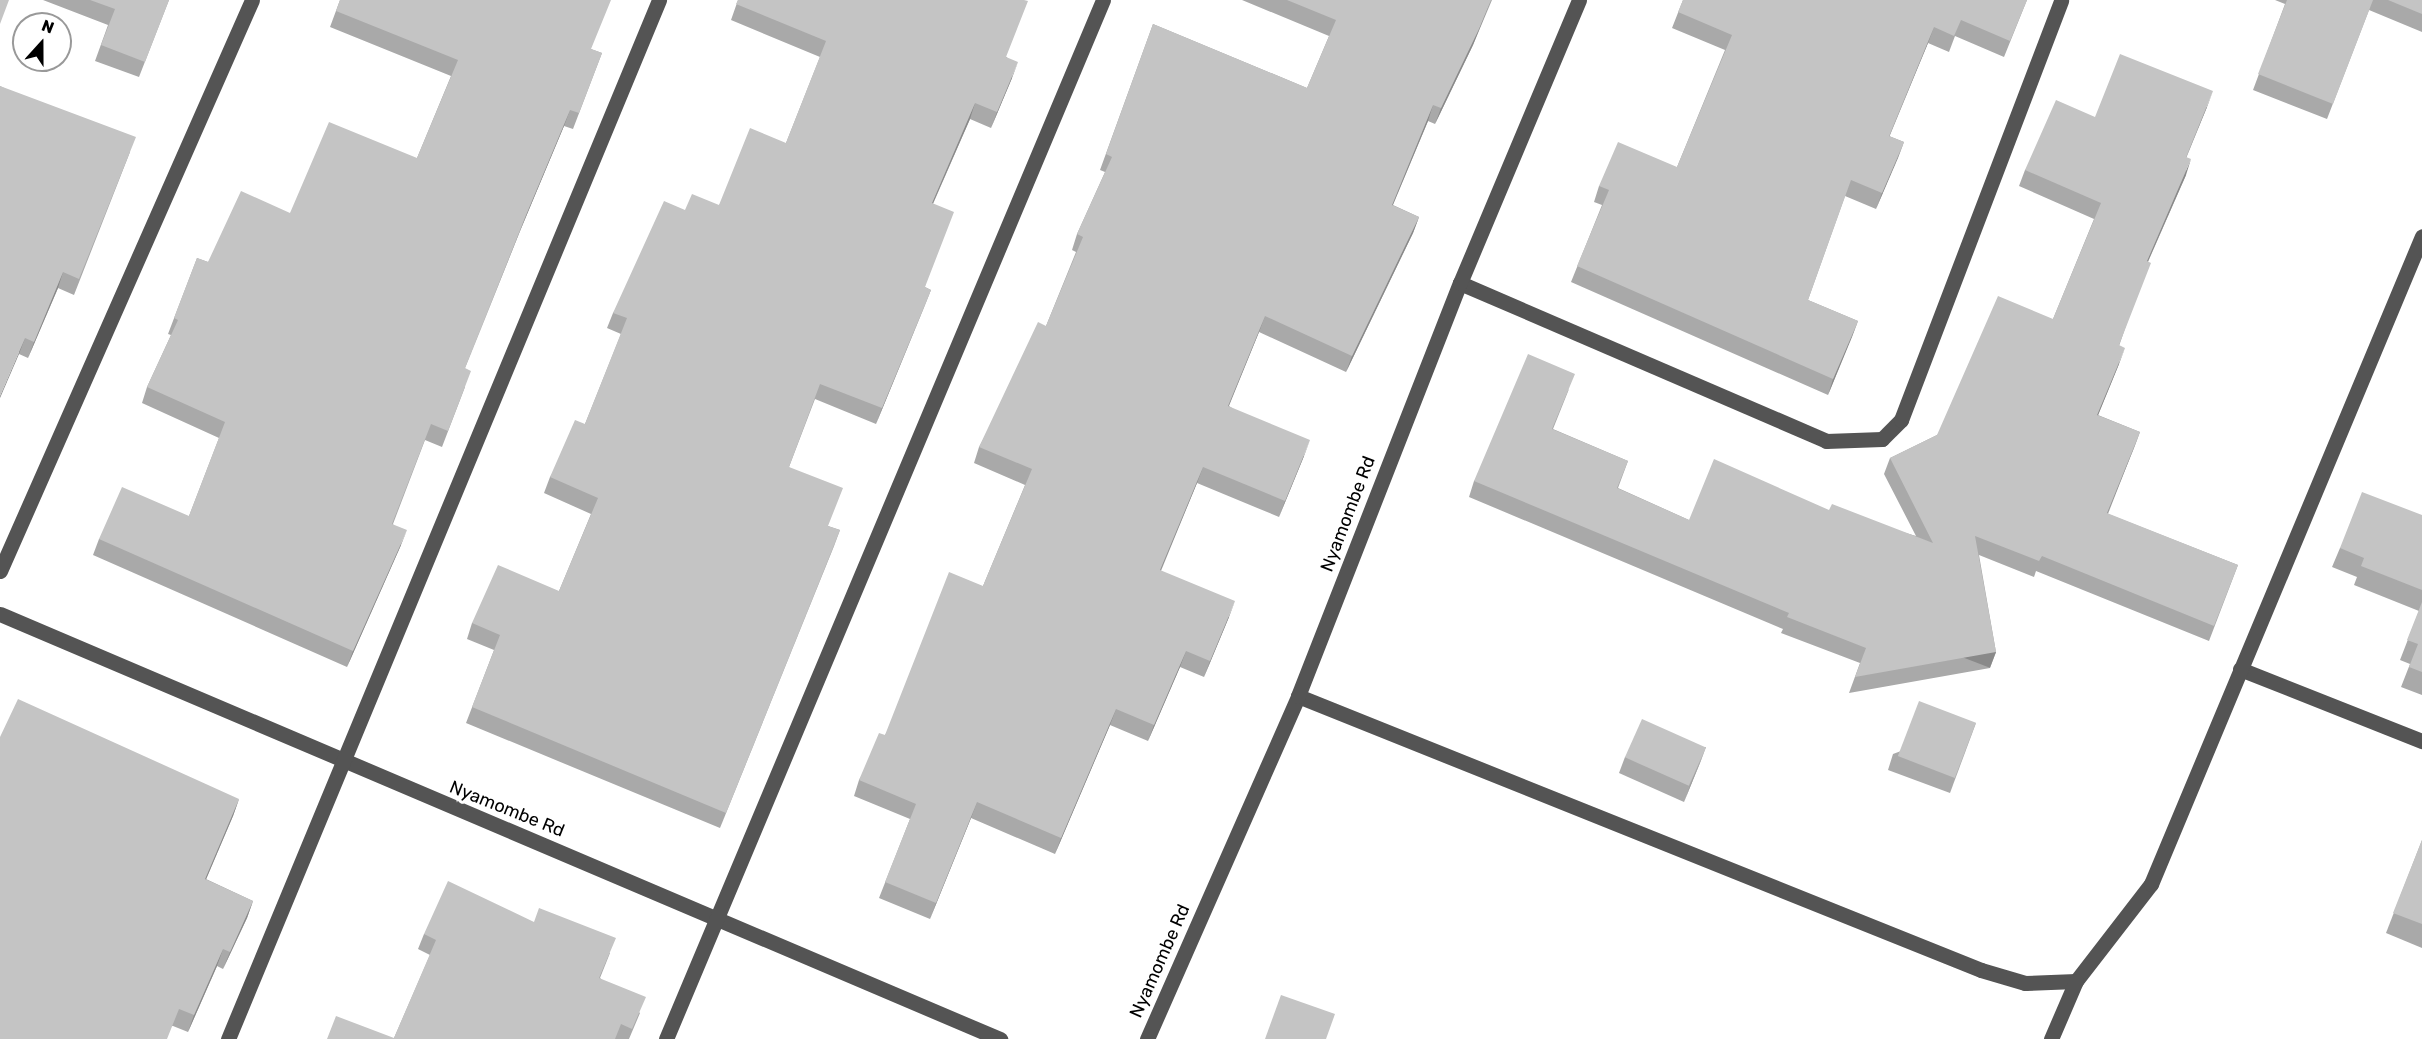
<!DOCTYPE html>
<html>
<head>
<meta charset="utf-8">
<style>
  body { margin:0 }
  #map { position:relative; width:2422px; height:1039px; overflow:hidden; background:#fff; font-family:Rubik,sans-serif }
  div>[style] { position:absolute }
  .minor>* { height:15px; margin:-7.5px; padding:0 7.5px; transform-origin:7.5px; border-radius:7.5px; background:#545454 }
  .wall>* { inset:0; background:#a9a9a9 }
  .shaded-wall>* { inset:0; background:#898989; transform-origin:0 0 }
  .building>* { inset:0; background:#c4c4c4; transform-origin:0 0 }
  span { translate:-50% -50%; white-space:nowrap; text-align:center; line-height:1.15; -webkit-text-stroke:6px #fff; paint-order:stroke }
  .street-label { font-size:18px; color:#000 }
  .north { position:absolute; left:12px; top:12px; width:60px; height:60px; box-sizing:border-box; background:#fff; border:2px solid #999; border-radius:50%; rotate:21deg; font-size:16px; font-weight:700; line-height:24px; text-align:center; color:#000 }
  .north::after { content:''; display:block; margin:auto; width:21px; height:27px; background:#000; clip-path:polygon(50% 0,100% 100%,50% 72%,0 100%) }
</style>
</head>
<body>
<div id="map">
  <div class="minor">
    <i style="left:1460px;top:283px;width:399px;rotate:23.3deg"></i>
    <i style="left:1826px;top:441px;width:56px;rotate:-2deg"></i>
    <i style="left:1882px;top:439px;width:27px;rotate:-45deg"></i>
    <i style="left:1901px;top:420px;width:449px;rotate:-69.1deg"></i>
    <i style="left:0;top:571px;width:624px;rotate:-66.19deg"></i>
    <i style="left:0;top:614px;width:1087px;rotate:23.03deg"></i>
    <i style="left:2240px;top:669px;width:196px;rotate:21.6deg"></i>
    <i style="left:1298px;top:696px;width:736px;rotate:21.86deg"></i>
    <i style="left:1981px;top:970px;width:46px;rotate:16.5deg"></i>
    <i style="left:2025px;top:983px;width:51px;rotate:-2.2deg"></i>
    <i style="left:2076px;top:981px;width:123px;rotate:-52.3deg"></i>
    <i style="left:2151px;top:884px;width:702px;rotate:-67.3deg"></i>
    <i style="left:228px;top:1039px;width:1125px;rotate:-67.47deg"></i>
    <i style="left:666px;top:1039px;width:1127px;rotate:-67.19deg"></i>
    <i style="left:1147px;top:1039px;width:375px;rotate:-66.2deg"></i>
    <i style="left:1298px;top:696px;width:444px;rotate:-68.6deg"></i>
    <i style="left:1460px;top:283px;width:307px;rotate:-67.2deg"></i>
    <i style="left:2051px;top:1039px;width:63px;rotate:-66.7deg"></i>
  </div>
  <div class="wall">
    <i style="clip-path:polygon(43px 0,169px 0,139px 77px,95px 61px,108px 25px)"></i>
    <i style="clip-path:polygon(340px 0,591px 49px,602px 53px,573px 129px,564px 126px,520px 231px,465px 368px,465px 387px,442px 447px,425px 440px,393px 524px,401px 545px,347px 667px,93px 555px,99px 539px,189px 516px,219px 438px,142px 403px,147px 387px,171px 335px,168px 334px,197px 258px,208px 262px,290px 213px,417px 158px,451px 76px,330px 27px)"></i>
    <i style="clip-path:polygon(738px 0,1007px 57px,1012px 78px,991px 128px,970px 119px,933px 204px,925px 287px,931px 290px,876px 424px,815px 399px,789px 467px,828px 526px,840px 530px,720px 828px,466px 723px,494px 650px,467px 639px,472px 623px,559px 591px,591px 514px,544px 493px,550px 477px,585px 424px,621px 334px,607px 328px,613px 313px,685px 210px,719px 205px,786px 143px,820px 57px,731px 20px)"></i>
    <i style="clip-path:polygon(1242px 0,1492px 0,1473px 45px,1435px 124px,1428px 121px,1393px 205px,1419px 217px,1413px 233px,1346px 372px,1259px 332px,1229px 406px,1304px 456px,1279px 517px,1197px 483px,1161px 571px,1229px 617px,1204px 677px,1180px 667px,1148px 741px,1110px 725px,1055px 854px,971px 818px,930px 919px,879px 898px,910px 819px,854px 796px,859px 780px,885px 735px,983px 586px,1025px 485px,974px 463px,979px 447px,1046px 326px,1076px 252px,1072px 250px,1077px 234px,1105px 172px,1100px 170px,1153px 24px,1307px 88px,1329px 36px)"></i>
    <i style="clip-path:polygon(1683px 0,2027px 0,2004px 57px,1955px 36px,1949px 52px,1928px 43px,1889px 136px,1904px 142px,1876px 209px,1845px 196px,1808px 300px,1858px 321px,1828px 395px,1571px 282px,1602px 205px,1594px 202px,1599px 186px,1677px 167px,1725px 50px,1672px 28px)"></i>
    <i style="clip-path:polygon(2275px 0,2422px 0,2422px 32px,2369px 10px,2327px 119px,2253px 90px,2285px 4px)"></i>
    <i style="clip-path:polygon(0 86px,130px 152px,74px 295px,58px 288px,28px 358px,19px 354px)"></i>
    <i style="clip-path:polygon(2207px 107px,2186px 157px,2186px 175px,2148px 262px,2119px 346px,2119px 364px,2098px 415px,2140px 432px,2108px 514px,2238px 565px,2209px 641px,2036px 571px,2034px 577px,1979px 555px,1996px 652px,1990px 668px,1849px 693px,1860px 663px,1781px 633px,1783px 629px,1469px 497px,1474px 481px,1569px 389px,1553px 429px,1628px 461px,1618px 488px,1689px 520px,1829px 510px,1916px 536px,1884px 474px,1890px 458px,1937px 435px,2053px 319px,2094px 219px,2019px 186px,2025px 170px,2095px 117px)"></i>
    <i style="clip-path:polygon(2422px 515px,2422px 695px,2401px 687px,2410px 664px,2400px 660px,2419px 611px,2354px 585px,2357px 577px,2332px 567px,2340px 548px)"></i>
    <i style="clip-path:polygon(1976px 723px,1950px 793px,1888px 770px,1893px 754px)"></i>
    <i style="clip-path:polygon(1706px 747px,1684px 802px,1619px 773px,1625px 757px)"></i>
    <i style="clip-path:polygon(239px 799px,233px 816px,206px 879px,253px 901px,247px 918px,223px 969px,217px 966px,188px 1032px,173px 1026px,0 1039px)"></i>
    <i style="clip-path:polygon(2422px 840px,2422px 948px,2386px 933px)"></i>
    <i style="clip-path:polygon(534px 922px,610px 953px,600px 978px,640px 1013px,629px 1039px,327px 1039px,394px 1038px,430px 955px,418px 949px,424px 934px)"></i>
  </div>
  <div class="shaded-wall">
    <i style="clip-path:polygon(1491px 0,1473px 45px,1435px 124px,1441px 108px)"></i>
    <i style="clip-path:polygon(1934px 27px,1928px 43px,1883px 152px,1889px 136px)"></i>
    <i style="clip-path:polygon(1018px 62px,1012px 78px,991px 128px,997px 112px)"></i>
    <i style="clip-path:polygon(2213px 91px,2207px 107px,2180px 173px,2186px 157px)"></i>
    <i style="clip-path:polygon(975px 103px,970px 119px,926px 219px,932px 203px)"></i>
    <i style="clip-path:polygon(1433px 105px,1428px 121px,1386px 221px,1392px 205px)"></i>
    <i style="clip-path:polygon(570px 110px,564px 126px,520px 231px,459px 384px,526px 215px)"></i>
    <i style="clip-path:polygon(1904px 142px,1898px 158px,1876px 209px,1882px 193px)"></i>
    <i style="clip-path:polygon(2191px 159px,2186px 175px,2141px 277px,2147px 261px)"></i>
    <i style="clip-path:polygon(1419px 217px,1413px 233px,1346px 372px,1352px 356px)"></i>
    <i style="clip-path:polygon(63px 272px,58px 288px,28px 358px,34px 342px)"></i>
    <i style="clip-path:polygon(931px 290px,925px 305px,876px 424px,882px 408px)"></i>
    <i style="clip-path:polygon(1265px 316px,1259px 332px,1222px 422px,1228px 406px)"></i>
    <i style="clip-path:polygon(1858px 321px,1852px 337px,1828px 395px,1833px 379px)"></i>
    <i style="clip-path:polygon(25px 338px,19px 354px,0 398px,0 396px)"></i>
    <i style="clip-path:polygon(2125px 348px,2119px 364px,2092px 430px,2097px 415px)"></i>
    <i style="clip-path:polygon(2140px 432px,2134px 448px,2101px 529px,2107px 513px)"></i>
    <i style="clip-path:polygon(1310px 440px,1304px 456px,1279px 517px,1285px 501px)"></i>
    <i style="clip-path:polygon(1203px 467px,1197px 483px,1154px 586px,1160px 570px)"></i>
    <i style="clip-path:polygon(407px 530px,401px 545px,347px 667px,353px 651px)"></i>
    <i style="clip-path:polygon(840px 530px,834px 546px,720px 828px,726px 813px)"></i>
    <i style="clip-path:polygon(1235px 601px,1229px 617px,1204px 677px,1210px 661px)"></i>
    <i style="clip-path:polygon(1186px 651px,1180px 667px,1148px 741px,1154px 725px)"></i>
    <i style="left:1996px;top:652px;width:17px;height:143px;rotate:111deg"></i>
    <i style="clip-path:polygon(1116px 709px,1110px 725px,1055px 854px,1061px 838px)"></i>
    <i style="clip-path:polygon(1706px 747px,1700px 763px,1684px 802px,1690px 786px)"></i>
    <i style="clip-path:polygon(239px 799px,233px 816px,199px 896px,205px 879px)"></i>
    <i style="clip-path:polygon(977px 802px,971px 818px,930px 919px,936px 903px)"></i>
    <i style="clip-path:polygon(253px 901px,247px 918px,223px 969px,230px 952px)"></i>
    <i style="clip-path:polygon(223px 949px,217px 966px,188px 1032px,194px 1015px)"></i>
  </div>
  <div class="building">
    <i style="clip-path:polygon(0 0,9px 0,0 24px)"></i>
    <i style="clip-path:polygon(90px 0,169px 0,145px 62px,101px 45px,115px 9px)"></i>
    <i style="clip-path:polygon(340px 0,611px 0,591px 49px,602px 53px,579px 113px,570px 110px,526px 215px,465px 368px,471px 371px,448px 431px,431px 424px,392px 524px,407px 530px,353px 651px,99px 539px,122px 487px,189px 516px,225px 422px,147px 387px,178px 320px,174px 318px,197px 258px,208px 262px,241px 191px,290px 213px,329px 122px,417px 158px,458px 60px,336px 11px)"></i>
    <i style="clip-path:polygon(738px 0,1024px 0,1028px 1px,1006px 57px,1018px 62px,997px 112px,975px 103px,932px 203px,954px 212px,925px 287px,931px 290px,882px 408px,820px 384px,789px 467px,843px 488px,828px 526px,840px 530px,726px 813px,472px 707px,500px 635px,472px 623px,498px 565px,559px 591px,598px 498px,550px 477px,575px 420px,585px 424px,627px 318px,613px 313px,664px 201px,685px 210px,692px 194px,719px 205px,750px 128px,786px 143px,826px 41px,736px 4px)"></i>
    <i style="clip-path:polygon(1287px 0,1491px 0,1479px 29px,1441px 108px,1433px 105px,1392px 205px,1419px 217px,1352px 356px,1265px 316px,1228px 406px,1310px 440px,1285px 501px,1203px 467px,1160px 570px,1235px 601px,1210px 661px,1186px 651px,1154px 725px,1116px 709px,1061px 838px,977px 802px,936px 903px,885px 882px,916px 804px,859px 780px,879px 733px,885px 735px,949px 572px,983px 586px,1032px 469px,979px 447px,1038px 322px,1046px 326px,1083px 237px,1077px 234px,1112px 157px,1106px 154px,1153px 24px,1307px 88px,1336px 20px)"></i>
    <i style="clip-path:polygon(1683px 0,2027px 0,2010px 41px,1961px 20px,1954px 36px,1934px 27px,1889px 136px,1904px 142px,1882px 193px,1851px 180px,1808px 300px,1858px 321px,1833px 379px,1577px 266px,1609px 190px,1599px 186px,1618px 142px,1677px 167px,1732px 35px,1678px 12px)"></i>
    <i style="clip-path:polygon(2287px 0,2373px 0,2333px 104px,2258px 74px)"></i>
    <i style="clip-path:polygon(2388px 0,2422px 0,2422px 14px)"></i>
    <i style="clip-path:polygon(2120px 54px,2213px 91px,2186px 157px,2191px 159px,2147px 261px,2151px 263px,2119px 345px,2125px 348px,2097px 415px,2140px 432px,2107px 513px,2238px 565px,2214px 626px,2042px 556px,2039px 561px,1975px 536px,1996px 652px,1855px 677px,1866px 648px,1787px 617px,1789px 613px,1474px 481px,1528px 354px,1575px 374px,1552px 429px,1628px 461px,1617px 488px,1689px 520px,1714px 459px,1829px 510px,1832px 504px,1933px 543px,1890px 458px,1937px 435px,1998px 296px,2053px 319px,2101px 203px,2025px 170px,2056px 100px,2095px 117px)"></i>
    <i style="clip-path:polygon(0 86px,136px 137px,79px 279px,63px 272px,34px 342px,25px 338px,0 396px)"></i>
    <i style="clip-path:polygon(2362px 492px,2422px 515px,2422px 590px,2361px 566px,2364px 558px,2340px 548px)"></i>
    <i style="clip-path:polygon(2422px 602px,2422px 672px,2409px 667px,2418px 644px,2407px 640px)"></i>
    <i style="clip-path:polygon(18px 699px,239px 799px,205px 879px,253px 901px,230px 952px,223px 949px,194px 1015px,179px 1009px,167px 1039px,0 1039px,0 737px)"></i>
    <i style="left:1919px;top:701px;width:61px;height:59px;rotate:21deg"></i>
    <i style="left:1642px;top:719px;width:70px;height:42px;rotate:24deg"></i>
    <i style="clip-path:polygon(2422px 840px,2422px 924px,2393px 913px)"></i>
    <i style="clip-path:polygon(448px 881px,534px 922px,539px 908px,616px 938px,599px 978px,646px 997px,632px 1029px,621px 1024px,615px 1039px,327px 1039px,336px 1016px,394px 1038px,436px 940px,424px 934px)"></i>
    <i style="clip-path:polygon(1281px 995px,1335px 1014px,1326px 1039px,1265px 1039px)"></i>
  </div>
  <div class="street-label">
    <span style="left:1348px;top:514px;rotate:-69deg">Nyamombe Rd</span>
    <span style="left:507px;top:809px;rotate:22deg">Nyamombe Rd</span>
    <span style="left:1160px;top:961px;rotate:-66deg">Nyamombe Rd</span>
  </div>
  <div class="north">N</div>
</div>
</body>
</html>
